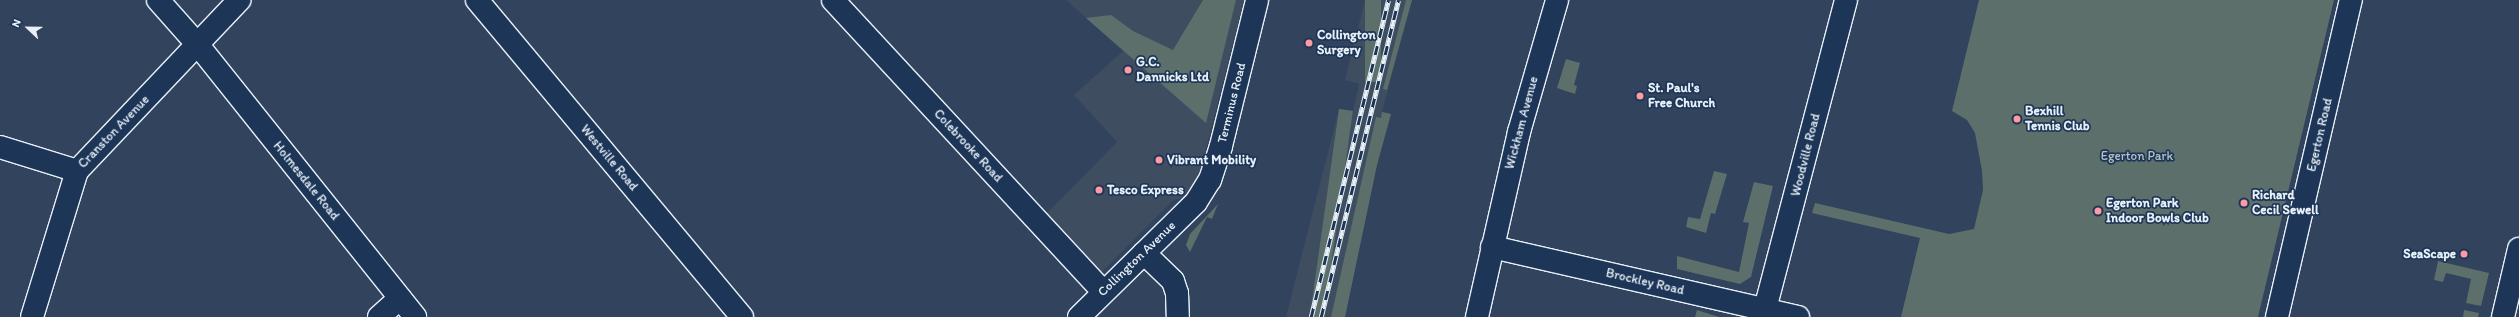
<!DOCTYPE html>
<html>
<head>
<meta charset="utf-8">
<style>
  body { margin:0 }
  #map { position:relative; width:2519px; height:317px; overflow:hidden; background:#31435d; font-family:Itim,sans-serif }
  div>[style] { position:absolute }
  .built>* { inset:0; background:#3f4d61 }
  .green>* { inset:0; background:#5c6f6b; transform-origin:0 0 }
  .roads { filter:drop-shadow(1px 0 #e8f1f8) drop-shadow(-1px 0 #e8f1f8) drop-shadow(0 1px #e8f1f8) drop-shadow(0 -1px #e8f1f8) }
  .minor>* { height:22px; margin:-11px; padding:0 11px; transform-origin:11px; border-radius:11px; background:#1d3557 }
  .major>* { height:22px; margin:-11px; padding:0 11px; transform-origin:11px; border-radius:11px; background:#1d3557 }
  .rail>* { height:4.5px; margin-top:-2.25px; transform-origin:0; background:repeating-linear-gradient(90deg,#1d3557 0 9px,#e8f1f8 0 18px); box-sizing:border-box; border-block:1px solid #e8f1f8 }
  .dots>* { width:11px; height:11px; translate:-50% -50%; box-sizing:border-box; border:2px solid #1d3557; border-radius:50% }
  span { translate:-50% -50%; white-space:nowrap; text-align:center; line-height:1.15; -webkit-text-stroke:3.5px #1d3557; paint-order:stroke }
  .poi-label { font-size:13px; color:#e8f1f8; font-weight:700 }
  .left { translate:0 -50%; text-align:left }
  .right { translate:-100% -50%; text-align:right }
  .street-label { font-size:13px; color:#e8f1f8 }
  .park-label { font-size:13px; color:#b7c4c7 }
  .north { position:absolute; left:8px; top:8px; width:40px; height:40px; -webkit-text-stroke:3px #1d3557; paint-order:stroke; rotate:292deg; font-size:11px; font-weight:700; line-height:16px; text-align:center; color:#e8f1f8 }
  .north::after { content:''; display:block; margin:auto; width:14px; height:18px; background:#e8f1f8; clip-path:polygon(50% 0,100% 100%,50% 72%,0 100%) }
</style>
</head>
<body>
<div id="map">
  <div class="built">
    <i style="clip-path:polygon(1066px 0,1244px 0,1198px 180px,1184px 197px,1172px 201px,1101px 273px,1047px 213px,1117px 142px,1074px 95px,1123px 51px)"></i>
    <i style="clip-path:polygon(1365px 0,1412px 0,1382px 112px,1391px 114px,1377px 165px,1345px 317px,1286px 317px,1339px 109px,1353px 111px,1359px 84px,1345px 80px)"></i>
  </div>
  <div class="green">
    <i style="clip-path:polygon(1203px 0,1236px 0,1206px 123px,1086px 18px,1111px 15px,1133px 31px,1173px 50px)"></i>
    <i style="left:1365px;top:0;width:16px;height:82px"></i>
    <i style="clip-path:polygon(1406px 0,1412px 0,1387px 90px,1383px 89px)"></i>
    <i style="clip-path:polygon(1979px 0,2334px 0,2258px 317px,1901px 317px,1920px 238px,1812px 213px,1815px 203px,1949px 234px,1974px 229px,1983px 190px,1982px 171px,1975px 133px,1967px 120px,1952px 111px)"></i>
    <i style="clip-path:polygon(1566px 59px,1580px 63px,1574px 85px,1577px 86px,1575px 94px,1557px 88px)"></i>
    <i style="left:1339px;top:109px;width:14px;height:215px;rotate:8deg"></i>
    <i style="clip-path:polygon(1382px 112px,1391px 114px,1377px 165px,1345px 317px,1331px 317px,1376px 117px,1381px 118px)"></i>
    <i style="clip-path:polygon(1714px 171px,1727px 174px,1715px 214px,1711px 213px,1706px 233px,1686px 227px,1688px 217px,1700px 219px)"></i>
    <i style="clip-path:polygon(1754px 182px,1773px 186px,1751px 277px,1740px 284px,1677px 269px,1677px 256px,1739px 272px,1749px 223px,1743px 222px)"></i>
    <i style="clip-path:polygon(1218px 204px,1212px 219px,1207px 217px,1190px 252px,1186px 245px,1190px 234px)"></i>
    <i style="clip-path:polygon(2438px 261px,2489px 273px,2481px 306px,2466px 303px,2471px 279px,2446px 273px,2443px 282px,2434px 280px)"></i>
    <i style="clip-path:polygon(1697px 310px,1719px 317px,1695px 317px)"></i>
    <i style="clip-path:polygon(2464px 310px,2479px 313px,2478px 317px,2463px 317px)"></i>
  </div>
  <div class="roads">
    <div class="minor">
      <i style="left:158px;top:0;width:60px;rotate:48.4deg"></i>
      <i style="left:198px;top:45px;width:348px;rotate:51.4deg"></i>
      <i style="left:477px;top:0;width:413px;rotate:50.1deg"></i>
      <i style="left:833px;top:0;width:398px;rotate:47.2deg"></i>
      <i style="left:0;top:147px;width:81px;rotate:17.3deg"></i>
      <i style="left:1492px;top:247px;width:314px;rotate:12.9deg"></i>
      <i style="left:1144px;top:253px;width:40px;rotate:44deg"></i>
      <i style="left:1173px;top:281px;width:13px;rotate:72deg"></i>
      <i style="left:1177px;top:293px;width:24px;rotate:88deg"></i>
      <i style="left:1765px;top:309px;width:319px;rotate:-75.3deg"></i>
      <i style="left:32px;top:317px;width:153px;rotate:-72.9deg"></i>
      <i style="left:77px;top:171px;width:236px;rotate:-46.5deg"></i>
      <i style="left:379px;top:317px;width:28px;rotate:-42deg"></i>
      <i style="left:1477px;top:317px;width:190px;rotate:-77.2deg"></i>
      <i style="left:1519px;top:132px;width:137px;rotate:-73.9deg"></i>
      <i style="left:2277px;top:317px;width:326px;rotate:-76.9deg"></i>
    </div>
    <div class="major">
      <i style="left:1079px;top:317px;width:164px;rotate:-44.5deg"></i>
      <i style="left:1196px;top:202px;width:26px;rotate:-58deg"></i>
      <i style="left:1210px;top:180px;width:36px;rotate:-72deg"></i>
      <i style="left:1221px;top:146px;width:150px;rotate:-76.1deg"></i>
      <i style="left:2503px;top:317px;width:70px;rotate:-76.8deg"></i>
    </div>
  </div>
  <div class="rail">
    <i style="left:1311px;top:317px;width:326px;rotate:-76.3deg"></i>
    <i style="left:1321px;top:317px;width:326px;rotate:-76.3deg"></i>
  </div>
  <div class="dots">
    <i style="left:1309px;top:43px;background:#ff9aa2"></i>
    <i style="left:1128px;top:70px;background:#ff9aa2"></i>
    <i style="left:1640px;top:96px;background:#ff9aa2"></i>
    <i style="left:2017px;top:119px;background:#ff9aa2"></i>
    <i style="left:1159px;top:160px;background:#ff9aa2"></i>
    <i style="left:1099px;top:190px;background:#ff9aa2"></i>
    <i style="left:2244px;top:203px;background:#ff9aa2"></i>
    <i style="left:2098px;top:211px;background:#ff9aa2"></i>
    <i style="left:2464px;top:254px;background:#ff9aa2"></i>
  </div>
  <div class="poi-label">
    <span class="left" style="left:1317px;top:43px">Collington<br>Surgery</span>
    <span class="left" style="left:1136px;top:70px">G.C.<br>Dannicks Ltd</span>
    <span class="left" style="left:1648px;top:96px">St. Paul's<br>Free Church</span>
    <span class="left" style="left:2025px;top:119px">Bexhill<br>Tennis Club</span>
    <span class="left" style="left:1167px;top:160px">Vibrant Mobility</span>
    <span class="left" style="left:1107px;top:190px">Tesco Express</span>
    <span class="left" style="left:2252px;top:203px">Richard<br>Cecil Sewell</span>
    <span class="left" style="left:2106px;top:211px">Egerton Park<br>Indoor Bowls Club</span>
    <span class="right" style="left:2456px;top:254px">SeaScape</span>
  </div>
  <div class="street-label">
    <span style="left:1232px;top:103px;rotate:-76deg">Terminus Road</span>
    <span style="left:1522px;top:123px;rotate:-75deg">Wickham Avenue</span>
    <span style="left:114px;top:132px;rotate:-46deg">Cranston Avenue</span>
    <span style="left:2320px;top:135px;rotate:-77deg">Egerton Road</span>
    <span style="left:968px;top:146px;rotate:47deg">Colebrooke Road</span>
    <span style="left:1806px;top:155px;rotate:-76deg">Woodville Road</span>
    <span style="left:609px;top:158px;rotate:50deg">Westville Road</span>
    <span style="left:306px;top:181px;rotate:51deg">Holmesdale Road</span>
    <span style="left:1137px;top:259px;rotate:-44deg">Collington Avenue</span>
    <span style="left:1645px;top:282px;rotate:13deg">Brockley Road</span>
  </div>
  <div class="park-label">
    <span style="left:2137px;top:156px">Egerton Park</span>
  </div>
  <div class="north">N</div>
</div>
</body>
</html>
